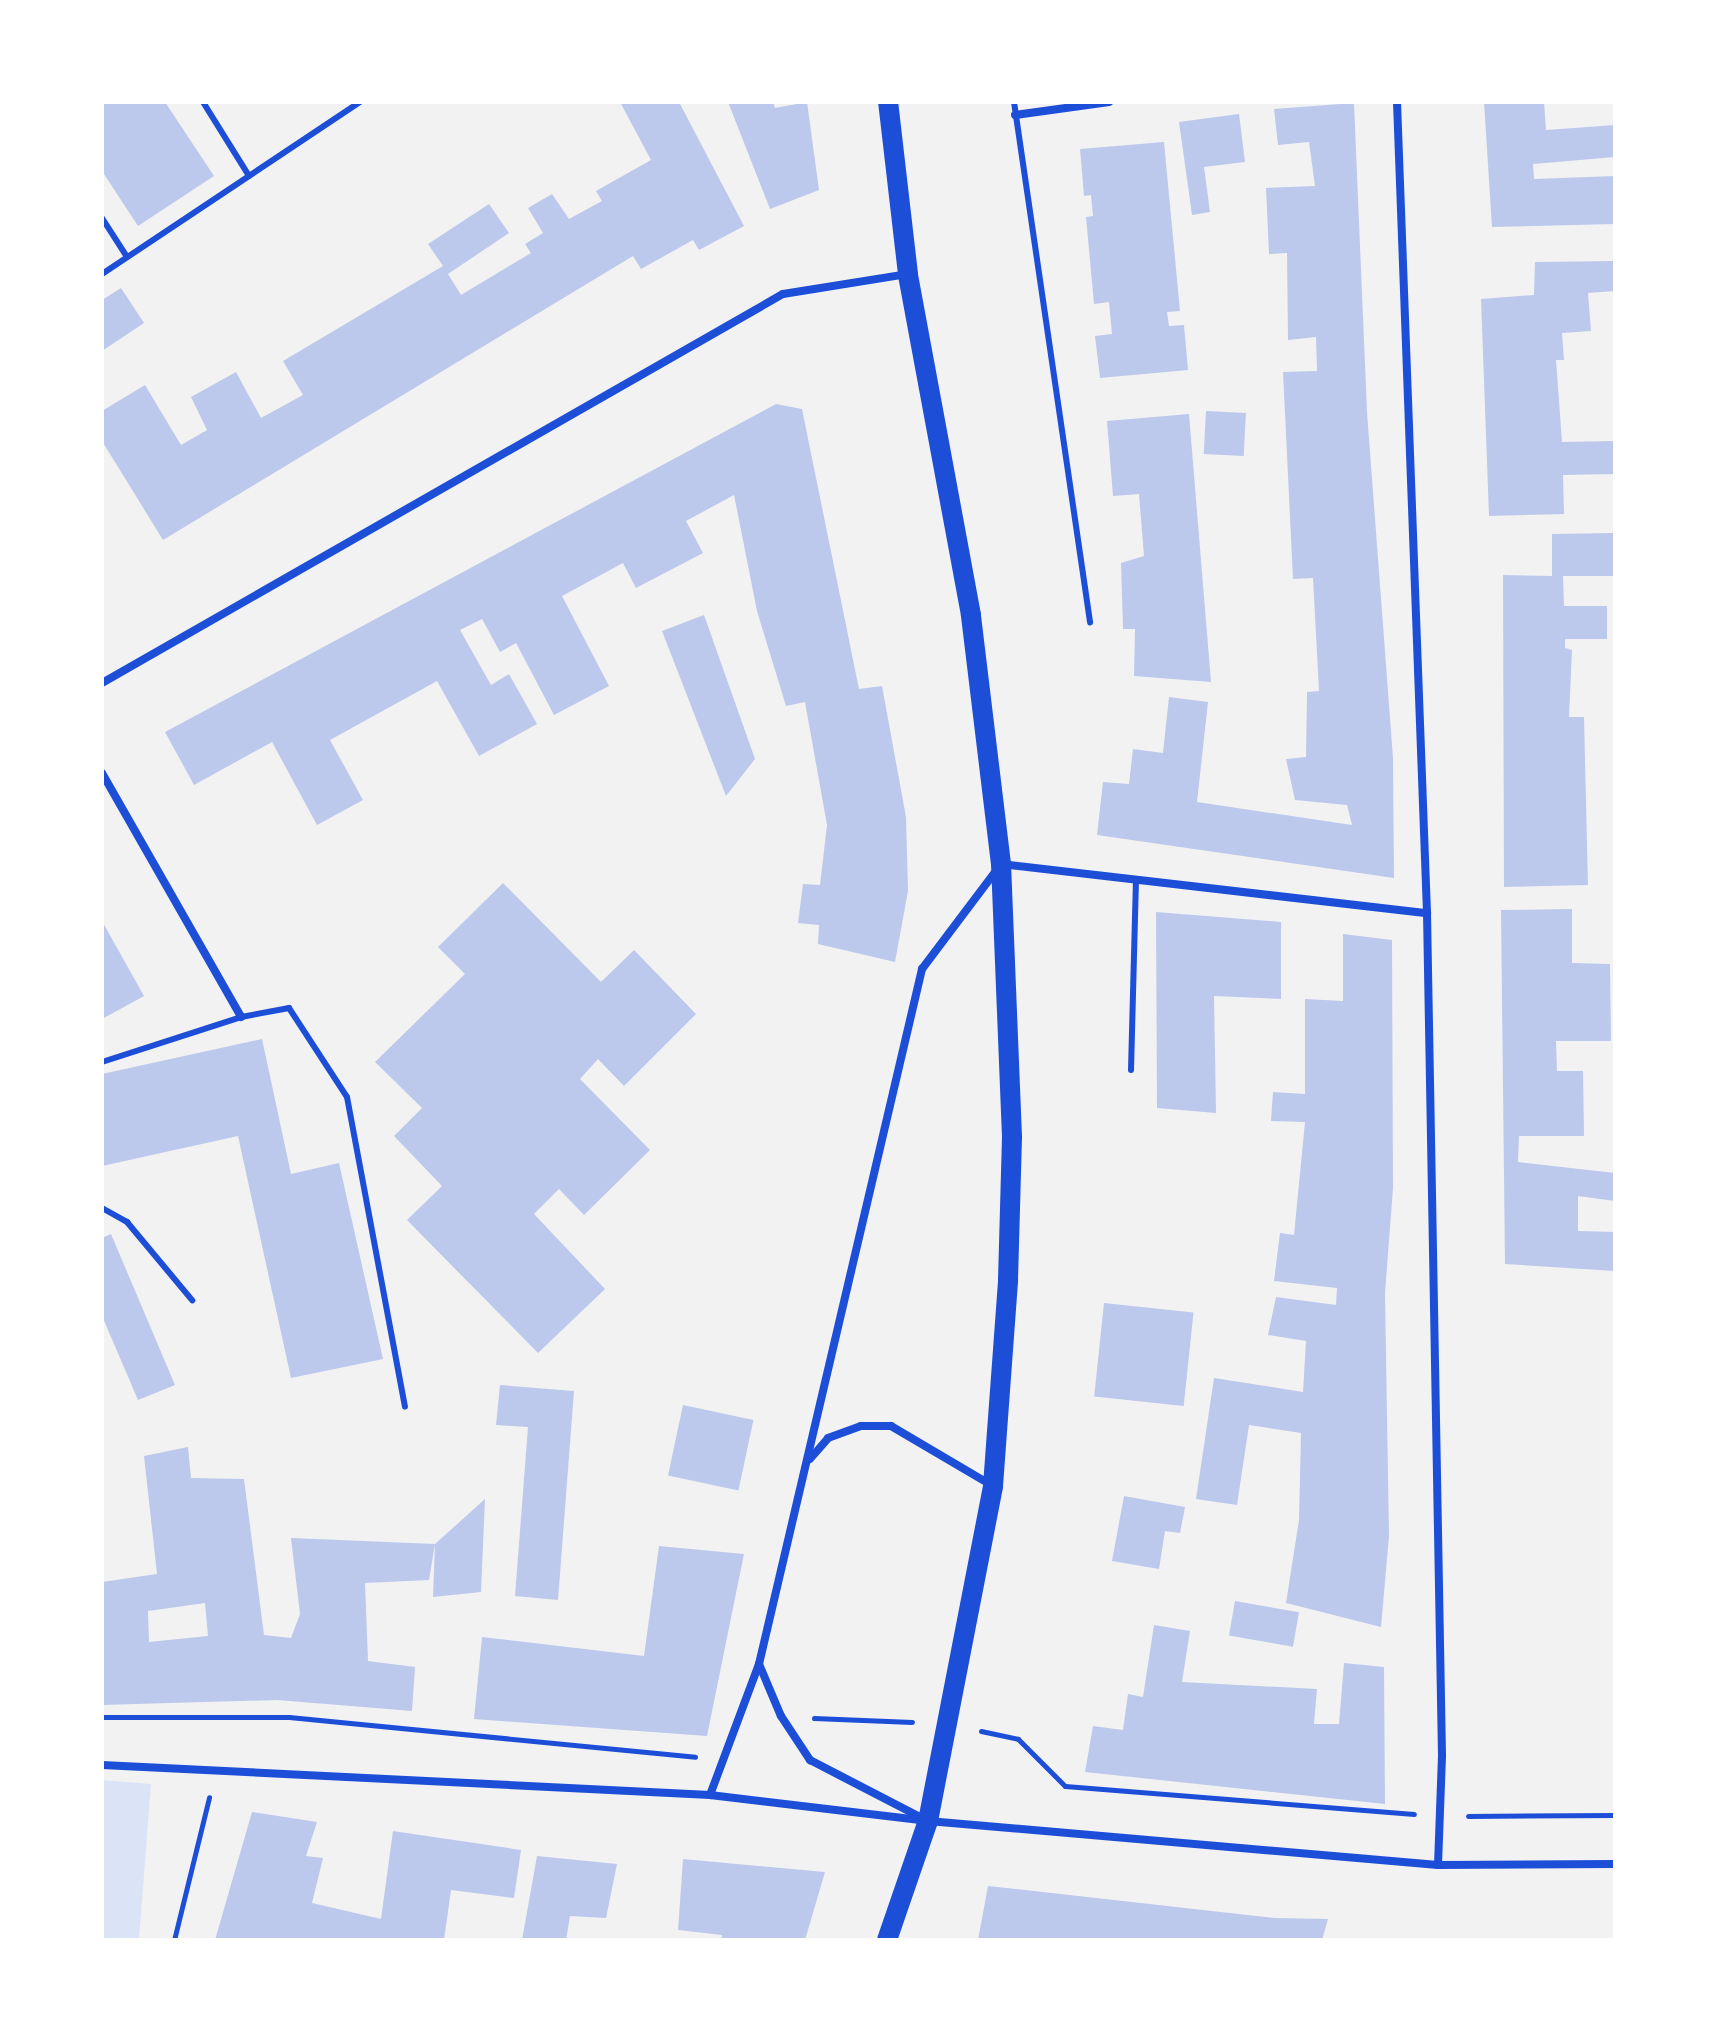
<!DOCTYPE html>
<html>
<head>
<meta charset="utf-8">
<style>
  body { margin:0 }
  #map { position:relative; width:1717px; height:2042px; overflow:hidden; background:#f2f2f2; font-family:"Noto Sans",sans-serif }
  div>[style] { position:absolute }
  .green>* { inset:0; background:#dbe4f7 }
  .building>* { inset:0; background:#bdc9ec; transform-origin:0 0 }
  .path>* { height:5px; margin:-2.5px; padding:0 2.5px; transform-origin:2.5px; border-radius:2.5px; background:#1d4ed8 }
  .service>* { height:6px; margin:-3px; padding:0 3px; transform-origin:3px; border-radius:3px; background:#1d4ed8 }
  .minor>* { height:8px; margin:-4px; padding:0 4px; transform-origin:4px; border-radius:4px; background:#1d4ed8 }
  .primary>* { height:20px; margin:-10px; padding:0 10px; transform-origin:10px; border-radius:10px; background:#1d4ed8 }
  span { translate:-50% -50%; white-space:nowrap; text-align:center; line-height:1.15; -webkit-text-stroke:7px #fff; paint-order:stroke }
  .frame { position:absolute; inset:0; border:104px solid #fff; pointer-events:none }
</style>
</head>
<body>
<div id="map">
  <div class="green">
    <i style="clip-path:polygon(102px 1780px,151px 1784px,139px 1940px,102px 1940px)"></i>
  </div>
  <div class="building">
    <i style="clip-path:polygon(102px 102px,165px 102px,214px 176px,138px 226px,102px 171px)"></i>
    <i style="clip-path:polygon(620px 102px,679px 102px,744px 226px,699px 250px,693px 240px,641px 269px,633px 256px,163px 540px,102px 441px,102px 411px,145px 385px,181px 445px,207px 430px,191px 397px,236px 372px,261px 418px,303px 395px,283px 361px,443px 266px,428px 244px,489px 204px,509px 233px,448px 274px,461px 295px,531px 253px,525px 244px,543px 233px,528px 208px,552px 194px,569px 219px,602px 201px,596px 191px,651px 160px)"></i>
    <i style="clip-path:polygon(728px 102px,773px 102px,775px 108px,807px 102px,819px 190px,770px 209px)"></i>
    <i style="clip-path:polygon(1484px 102px,1544px 102px,1546px 130px,1615px 125px,1615px 157px,1533px 164px,1534px 179px,1615px 176px,1615px 224px,1492px 227px)"></i>
    <i style="clip-path:polygon(1354px 103px,1367px 412px,1393px 758px,1394px 878px,1097px 835px,1103px 782px,1129px 784px,1133px 749px,1163px 753px,1169px 697px,1208px 702px,1197px 802px,1352px 825px,1347px 805px,1295px 800px,1286px 759px,1306px 757px,1307px 692px,1319px 691px,1313px 578px,1293px 579px,1283px 372px,1317px 371px,1316px 337px,1288px 340px,1287px 253px,1269px 254px,1266px 188px,1315px 186px,1309px 142px,1278px 145px,1274px 109px)"></i>
    <i style="clip-path:polygon(1239px 114px,1245px 162px,1204px 167px,1210px 212px,1192px 215px,1179px 122px)"></i>
    <i style="clip-path:polygon(1164px 142px,1180px 311px,1167px 312px,1169px 326px,1184px 325px,1188px 370px,1100px 378px,1095px 336px,1112px 334px,1109px 302px,1094px 304px,1086px 217px,1093px 216px,1091px 195px,1084px 196px,1080px 149px)"></i>
    <i style="clip-path:polygon(1615px 261px,1615px 291px,1588px 293px,1591px 331px,1562px 333px,1564px 360px,1556px 360px,1562px 442px,1615px 441px,1615px 474px,1563px 475px,1564px 514px,1489px 516px,1481px 299px,1534px 295px,1535px 262px)"></i>
    <i style="clip-path:polygon(121px 288px,144px 323px,102px 351px,102px 300px)"></i>
    <i style="clip-path:polygon(776px 404px,802px 409px,859px 689px,882px 686px,906px 817px,908px 891px,895px 962px,818px 944px,819px 925px,798px 923px,803px 884px,820px 885px,827px 825px,805px 702px,786px 706px,757px 611px,734px 495px,686px 521px,703px 553px,636px 588px,623px 563px,562px 596px,609px 686px,554px 715px,516px 643px,500px 652px,482px 619px,460px 630px,491px 685px,509px 674px,537px 724px,479px 756px,437px 681px,330px 740px,363px 800px,317px 825px,272px 742px,194px 785px,165px 732px)"></i>
    <i style="left:1206px;top:411px;width:40px;height:43px;rotate:3deg"></i>
    <i style="clip-path:polygon(1189px 414px,1211px 682px,1134px 676px,1135px 629px,1123px 629px,1121px 563px,1144px 556px,1139px 494px,1113px 496px,1107px 421px)"></i>
    <i style="clip-path:polygon(1615px 533px,1615px 576px,1563px 576px,1564px 606px,1607px 606px,1607px 639px,1565px 639px,1565px 648px,1572px 650px,1569px 717px,1584px 717px,1588px 885px,1504px 887px,1503px 575px,1552px 576px,1552px 534px)"></i>
    <i style="clip-path:polygon(704px 615px,755px 759px,726px 796px,662px 631px)"></i>
    <i style="clip-path:polygon(503px 883px,601px 982px,634px 950px,696px 1014px,624px 1086px,598px 1059px,580px 1079px,650px 1150px,584px 1215px,559px 1189px,534px 1214px,605px 1289px,538px 1353px,407px 1220px,442px 1186px,394px 1136px,422px 1108px,375px 1062px,465px 974px,438px 947px)"></i>
    <i style="clip-path:polygon(1572px 909px,1572px 963px,1610px 964px,1611px 1041px,1556px 1041px,1557px 1071px,1583px 1071px,1584px 1136px,1519px 1136px,1518px 1162px,1615px 1173px,1615px 1201px,1578px 1196px,1578px 1231px,1615px 1232px,1615px 1271px,1505px 1264px,1501px 910px)"></i>
    <i style="clip-path:polygon(1156px 912px,1281px 922px,1281px 999px,1214px 996px,1216px 1113px,1157px 1108px)"></i>
    <i style="clip-path:polygon(102px 921px,144px 996px,102px 1019px)"></i>
    <i style="clip-path:polygon(1343px 934px,1392px 940px,1393px 1188px,1385px 1293px,1389px 1536px,1381px 1627px,1286px 1603px,1299px 1520px,1301px 1433px,1249px 1425px,1237px 1505px,1196px 1499px,1214px 1378px,1303px 1392px,1306px 1341px,1268px 1335px,1276px 1297px,1336px 1305px,1337px 1288px,1274px 1281px,1280px 1233px,1294px 1235px,1305px 1122px,1271px 1121px,1273px 1092px,1305px 1094px,1305px 999px,1343px 1001px)"></i>
    <i style="clip-path:polygon(262px 1039px,291px 1174px,339px 1163px,383px 1359px,291px 1378px,238px 1136px,102px 1166px,102px 1074px)"></i>
    <i style="clip-path:polygon(111px 1234px,175px 1385px,138px 1400px,102px 1316px,102px 1238px)"></i>
    <i style="left:1104px;top:1303px;width:90px;height:94px;rotate:6deg"></i>
    <i style="clip-path:polygon(500px 1385px,574px 1391px,558px 1600px,515px 1596px,528px 1427px,496px 1425px)"></i>
    <i style="left:683px;top:1405px;width:72px;height:72px;rotate:12deg"></i>
    <i style="clip-path:polygon(evenodd,188px 1447px,191px 1478px,244px 1479px,264px 1635px,291px 1638px,300px 1614px,291px 1538px,435px 1544px,429px 1580px,365px 1583px,368px 1661px,415px 1667px,412px 1711px,277px 1700px,102px 1705px,102px 1582px,157px 1574px,144px 1456px,188px 1447px,205px 1603px,208px 1636px,149px 1642px,148px 1611px,205px 1603px)"></i>
    <i style="clip-path:polygon(1124px 1496px,1185px 1507px,1180px 1533px,1165px 1531px,1159px 1569px,1112px 1561px)"></i>
    <i style="clip-path:polygon(485px 1499px,481px 1592px,433px 1597px,435px 1544px)"></i>
    <i style="clip-path:polygon(659px 1546px,744px 1554px,707px 1736px,474px 1719px,482px 1637px,644px 1656px)"></i>
    <i style="left:1235px;top:1601px;width:65px;height:35px;rotate:10deg"></i>
    <i style="clip-path:polygon(1154px 1625px,1190px 1631px,1182px 1682px,1317px 1689px,1314px 1724px,1339px 1724px,1344px 1663px,1384px 1667px,1385px 1804px,1085px 1772px,1093px 1726px,1123px 1730px,1128px 1694px,1143px 1697px)"></i>
    <i style="clip-path:polygon(252px 1812px,317px 1822px,306px 1856px,323px 1858px,312px 1903px,381px 1919px,393px 1831px,521px 1850px,514px 1898px,451px 1890px,444px 1940px,215px 1940px)"></i>
    <i style="clip-path:polygon(537px 1856px,617px 1864px,606px 1918px,570px 1916px,566px 1940px,522px 1940px)"></i>
    <i style="clip-path:polygon(683px 1859px,825px 1872px,805px 1940px,721px 1940px,722px 1935px,678px 1930px)"></i>
    <i style="clip-path:polygon(988px 1886px,1275px 1918px,1328px 1919px,1322px 1940px,978px 1940px)"></i>
  </div>
  <div class="path">
    <i style="left:102px;top:1717px;width:187px"></i>
    <i style="left:289px;top:1717px;width:408px;rotate:5.6deg"></i>
    <i style="left:814px;top:1718px;width:98px;rotate:2.3deg"></i>
    <i style="left:981px;top:1731px;width:38px;rotate:12deg"></i>
    <i style="left:1018px;top:1739px;width:66px;rotate:45deg"></i>
    <i style="left:1065px;top:1786px;width:350px;rotate:4.6deg"></i>
    <i style="left:1468px;top:1816px;width:147px;rotate:-0.4deg"></i>
    <i style="left:174px;top:1940px;width:147px;rotate:-76.2deg"></i>
  </div>
  <div class="service">
    <i style="left:203px;top:102px;width:87px;rotate:58.1deg"></i>
    <i style="left:1014px;top:102px;width:526px;rotate:81.68deg"></i>
    <i style="left:102px;top:218px;width:46px;rotate:57.3deg"></i>
    <i style="left:102px;top:274px;width:310px;rotate:-33.7deg"></i>
    <i style="left:102px;top:1062px;width:146px;rotate:-17.9deg"></i>
    <i style="left:241px;top:1017px;width:49px;rotate:-10.6deg"></i>
    <i style="left:289px;top:1008px;width:106px;rotate:56.9deg"></i>
    <i style="left:347px;top:1097px;width:315px;rotate:79.4deg"></i>
    <i style="left:1131px;top:1070px;width:189px;rotate:-88.5deg"></i>
    <i style="left:102px;top:1208px;width:29px;rotate:29deg"></i>
    <i style="left:127px;top:1222px;width:102px;rotate:50.2deg"></i>
  </div>
  <div class="minor">
    <i style="left:1397px;top:102px;width:812px;rotate:87.88deg"></i>
    <i style="left:1427px;top:913px;width:843px;rotate:88.98deg"></i>
    <i style="left:1442px;top:1756px;width:109px;rotate:92.1deg"></i>
    <i style="left:1015px;top:115px;width:95px;rotate:-7.9deg"></i>
    <i style="left:102px;top:683px;width:784px;rotate:-29.74deg"></i>
    <i style="left:783px;top:294px;width:127px;rotate:-9.1deg"></i>
    <i style="left:102px;top:773px;width:281px;rotate:60.3deg"></i>
    <i style="left:810px;top:1459px;width:28px;rotate:-49deg"></i>
    <i style="left:828px;top:1438px;width:35px;rotate:-20deg"></i>
    <i style="left:861px;top:1426px;width:30px"></i>
    <i style="left:891px;top:1426px;width:118px;rotate:30.5deg"></i>
    <i style="left:759px;top:1664px;width:56px;rotate:67.1deg"></i>
    <i style="left:781px;top:1716px;width:53px;rotate:56.6deg"></i>
    <i style="left:810px;top:1760px;width:124px;rotate:27.4deg"></i>
    <i style="left:102px;top:1765px;width:609px;rotate:2.82deg"></i>
    <i style="left:710px;top:1795px;width:220px;rotate:6.8deg"></i>
    <i style="left:928px;top:1821px;width:512px;rotate:4.93deg"></i>
    <i style="left:1438px;top:1865px;width:177px;rotate:-0.3deg"></i>
    <i style="left:710px;top:1795px;width:140px;rotate:-69.5deg"></i>
    <i style="left:759px;top:1664px;width:714px;rotate:-76.8deg"></i>
    <i style="left:922px;top:969px;width:131px;rotate:-53deg"></i>
    <i style="left:1001px;top:864px;width:429px;rotate:6.6deg"></i>
  </div>
  <div class="primary">
    <i style="left:887px;top:1940px;width:126px;rotate:-71deg"></i>
    <i style="left:928px;top:1821px;width:341px;rotate:-79deg"></i>
    <i style="left:993px;top:1486px;width:207px;rotate:-85.8deg"></i>
    <i style="left:1008px;top:1280px;width:143px;rotate:-88.4deg"></i>
    <i style="left:1012px;top:1137px;width:273px;rotate:-92.3deg"></i>
    <i style="left:1001px;top:864px;width:251px;rotate:-96.9deg"></i>
    <i style="left:971px;top:615px;width:347px;rotate:-100.5deg"></i>
    <i style="left:908px;top:274px;width:173px;rotate:-96.6deg"></i>
  </div>
  <div class="frame"></div>
</div>
</body>
</html>
